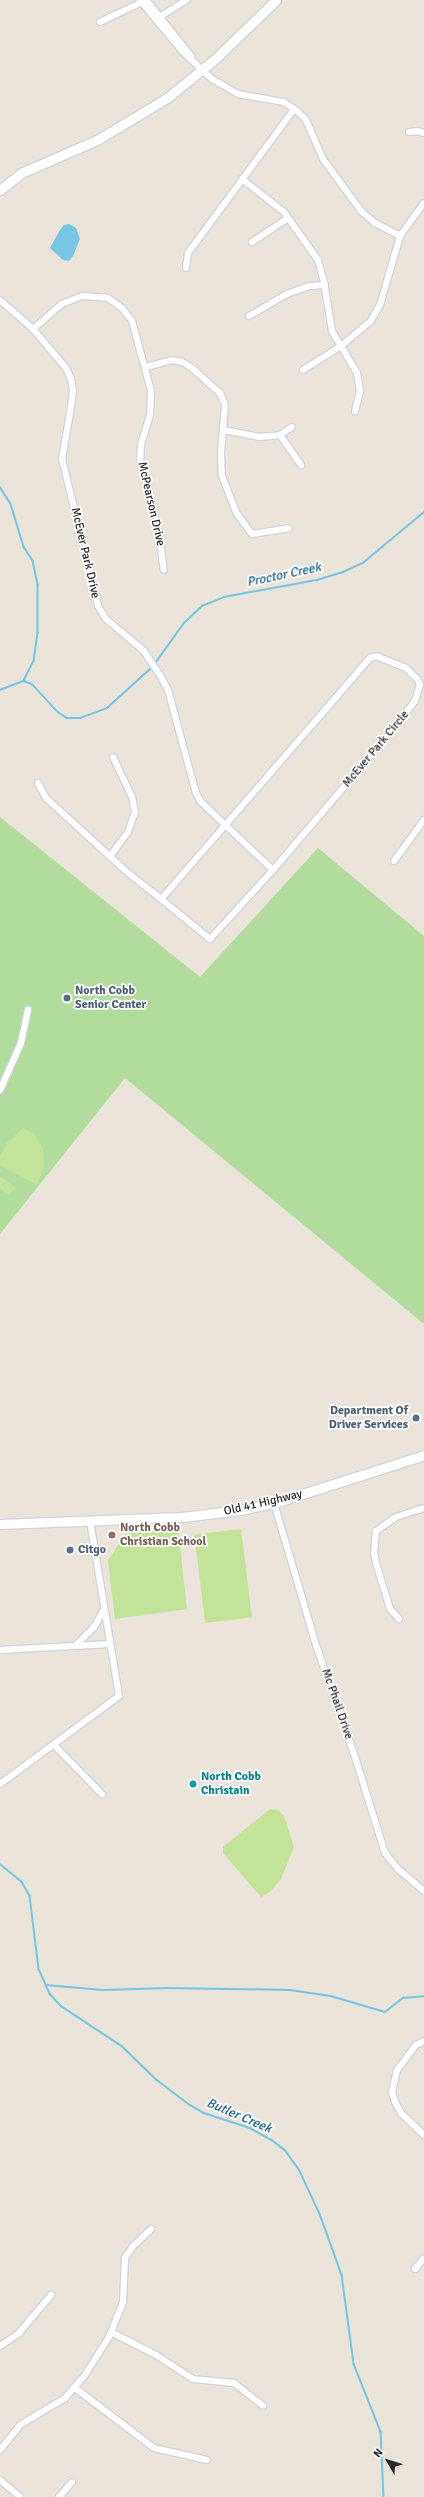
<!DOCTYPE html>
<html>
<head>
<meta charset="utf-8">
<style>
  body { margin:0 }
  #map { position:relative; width:424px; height:2497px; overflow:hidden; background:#eae4db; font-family:Signika,sans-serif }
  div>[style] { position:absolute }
  .green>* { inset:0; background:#b2dc9c }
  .pitch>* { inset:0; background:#c3e399; transform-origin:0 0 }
  .water>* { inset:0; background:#77c6e4 }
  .stream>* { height:1.5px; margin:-0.75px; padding:0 0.75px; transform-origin:0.75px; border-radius:0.75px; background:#77c6e4 }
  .roads { filter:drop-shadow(1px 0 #d1d4e0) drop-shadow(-1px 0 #d1d4e0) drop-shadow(0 1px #d1d4e0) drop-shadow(0 -1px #d1d4e0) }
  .street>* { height:6px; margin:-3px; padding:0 3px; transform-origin:3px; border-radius:3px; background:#fff }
  .secondary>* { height:9px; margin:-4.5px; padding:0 4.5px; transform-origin:4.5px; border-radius:4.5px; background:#fff }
  .dots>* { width:11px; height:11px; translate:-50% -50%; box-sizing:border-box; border:2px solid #fff; border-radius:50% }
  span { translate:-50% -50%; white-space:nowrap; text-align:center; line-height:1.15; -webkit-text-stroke:3.5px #fff; paint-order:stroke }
  .street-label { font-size:12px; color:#292929 }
  .service-label { font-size:12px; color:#4e5e75; font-weight:700 }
  .left { translate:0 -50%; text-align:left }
  .right { translate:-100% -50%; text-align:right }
  .education-label { font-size:12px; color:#785e54; font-weight:700 }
  .culture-label { font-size:12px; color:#0d838f; font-weight:700 }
  .water-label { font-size:13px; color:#18648d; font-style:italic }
  .north { position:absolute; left:368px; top:2441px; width:40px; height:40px; -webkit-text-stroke:3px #fff; paint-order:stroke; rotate:309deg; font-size:11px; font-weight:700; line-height:16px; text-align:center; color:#292929 }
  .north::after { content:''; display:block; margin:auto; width:14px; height:18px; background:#292929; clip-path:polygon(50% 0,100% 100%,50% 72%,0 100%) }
</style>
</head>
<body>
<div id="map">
  <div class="green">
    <i style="clip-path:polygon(0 817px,200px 977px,318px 848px,424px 936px,424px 1324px,125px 1078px,0 1234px)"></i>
  </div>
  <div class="pitch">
    <i style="clip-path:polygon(23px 1128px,35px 1134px,43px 1149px,44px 1167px,37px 1185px,0 1165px,0 1157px,7px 1143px)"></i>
    <i style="clip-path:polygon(0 1176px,15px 1188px,9px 1195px,0 1188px)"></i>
    <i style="clip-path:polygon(178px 1528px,187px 1609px,115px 1619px,108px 1561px,125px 1534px)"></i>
    <i style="left:241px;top:1529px;width:89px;height:47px;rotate:83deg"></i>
    <i style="clip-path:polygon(270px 1809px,278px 1810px,284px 1816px,294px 1847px,281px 1879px,270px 1892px,261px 1897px,223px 1853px,223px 1847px)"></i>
  </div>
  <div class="water">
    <i style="clip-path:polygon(69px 224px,76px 228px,80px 239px,73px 256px,69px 261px,63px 260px,50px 248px,60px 230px,64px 225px)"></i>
  </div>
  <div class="stream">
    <i style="left:0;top:487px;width:20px;rotate:57deg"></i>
    <i style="left:11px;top:504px;width:45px;rotate:73.2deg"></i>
    <i style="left:24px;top:547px;width:17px;rotate:57deg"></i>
    <i style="left:33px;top:561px;width:25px;rotate:78deg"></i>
    <i style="left:38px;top:585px;width:48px;rotate:90deg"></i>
    <i style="left:38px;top:633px;width:28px;rotate:98deg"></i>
    <i style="left:34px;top:661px;width:22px;rotate:117deg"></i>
    <i style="left:156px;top:662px;width:48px;rotate:-54.3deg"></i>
    <i style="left:184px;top:623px;width:25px;rotate:-43deg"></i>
    <i style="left:202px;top:606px;width:24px;rotate:-22deg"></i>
    <i style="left:224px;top:597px;width:95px;rotate:-10.4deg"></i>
    <i style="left:317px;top:580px;width:27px;rotate:-17deg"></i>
    <i style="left:343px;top:572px;width:23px;rotate:-25deg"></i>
    <i style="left:364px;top:562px;width:78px;rotate:-39.8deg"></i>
    <i style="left:0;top:690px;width:26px;rotate:-21deg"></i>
    <i style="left:24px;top:681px;width:9px;rotate:21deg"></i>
    <i style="left:32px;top:684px;width:38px;rotate:47deg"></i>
    <i style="left:58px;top:712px;width:11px;rotate:34deg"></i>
    <i style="left:67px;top:718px;width:13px"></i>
    <i style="left:80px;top:718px;width:29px;rotate:-20deg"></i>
    <i style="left:107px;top:708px;width:58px;rotate:-42.2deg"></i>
    <i style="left:0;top:1864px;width:28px;rotate:39deg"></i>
    <i style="left:22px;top:1882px;width:16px;rotate:60deg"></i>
    <i style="left:30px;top:1896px;width:74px;rotate:83deg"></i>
    <i style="left:39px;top:1969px;width:27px;rotate:66deg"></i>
    <i style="left:50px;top:1994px;width:16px;rotate:47deg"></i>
    <i style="left:61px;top:2006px;width:73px;rotate:33.3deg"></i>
    <i style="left:122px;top:2046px;width:49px;rotate:44.2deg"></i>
    <i style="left:157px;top:2080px;width:41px;rotate:37.1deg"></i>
    <i style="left:190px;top:2105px;width:16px;rotate:30deg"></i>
    <i style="left:204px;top:2113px;width:48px;rotate:18.1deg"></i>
    <i style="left:250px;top:2128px;width:25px;rotate:29deg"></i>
    <i style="left:272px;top:2140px;width:16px;rotate:38deg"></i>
    <i style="left:285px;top:2150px;width:24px;rotate:54deg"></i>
    <i style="left:299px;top:2169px;width:50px;rotate:65deg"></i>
    <i style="left:320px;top:2214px;width:65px;rotate:70.2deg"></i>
    <i style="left:342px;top:2275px;width:90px;rotate:82.3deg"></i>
    <i style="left:354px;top:2364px;width:73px;rotate:68.3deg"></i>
    <i style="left:381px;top:2432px;width:65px;rotate:87.4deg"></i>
    <i style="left:46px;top:1985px;width:57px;rotate:5deg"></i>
    <i style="left:103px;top:1990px;width:65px;rotate:-1.8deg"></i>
    <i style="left:168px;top:1988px;width:122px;rotate:0.9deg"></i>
    <i style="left:290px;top:1990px;width:41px;rotate:8.3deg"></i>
    <i style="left:331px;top:1996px;width:56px;rotate:16.5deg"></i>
    <i style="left:385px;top:2012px;width:23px;rotate:-38deg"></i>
    <i style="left:403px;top:1998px;width:21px;rotate:-5deg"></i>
  </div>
  <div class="roads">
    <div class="street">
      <i style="left:140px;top:0;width:66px;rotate:50.5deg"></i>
      <i style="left:182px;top:51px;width:41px;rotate:43deg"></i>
      <i style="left:212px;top:79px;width:30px;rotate:30deg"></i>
      <i style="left:238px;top:94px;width:47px;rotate:9.9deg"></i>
      <i style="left:284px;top:102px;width:16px;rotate:35deg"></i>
      <i style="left:297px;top:111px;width:13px;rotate:45deg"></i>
      <i style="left:306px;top:120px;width:43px;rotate:66.4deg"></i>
      <i style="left:323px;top:159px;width:66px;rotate:53.7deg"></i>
      <i style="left:362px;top:212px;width:17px;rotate:40deg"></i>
      <i style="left:375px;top:223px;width:28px;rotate:27deg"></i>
      <i style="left:146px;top:0;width:72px;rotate:51.2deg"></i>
      <i style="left:156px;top:19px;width:36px;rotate:-32deg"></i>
      <i style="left:100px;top:22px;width:49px;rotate:-25.5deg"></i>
      <i style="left:409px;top:132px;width:8px;rotate:-7deg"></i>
      <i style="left:417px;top:131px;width:7px;rotate:16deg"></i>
      <i style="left:242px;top:179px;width:53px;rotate:38.2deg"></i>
      <i style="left:284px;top:212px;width:59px;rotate:54.7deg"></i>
      <i style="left:318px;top:260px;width:23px;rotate:75deg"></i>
      <i style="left:324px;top:282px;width:50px;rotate:80.7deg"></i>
      <i style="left:332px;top:331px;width:49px;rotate:59.2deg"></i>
      <i style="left:357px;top:373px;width:18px;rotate:81deg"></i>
      <i style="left:360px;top:391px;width:21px;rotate:104deg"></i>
      <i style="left:252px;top:242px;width:43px;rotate:-33.7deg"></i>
      <i style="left:186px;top:268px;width:15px;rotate:-82deg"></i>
      <i style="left:188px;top:253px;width:179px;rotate:-53.6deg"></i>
      <i style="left:0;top:300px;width:44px;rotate:41.3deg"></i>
      <i style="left:33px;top:329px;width:51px;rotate:49.8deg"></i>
      <i style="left:66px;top:368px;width:12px;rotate:66deg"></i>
      <i style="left:71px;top:379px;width:10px;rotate:79deg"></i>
      <i style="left:73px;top:389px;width:18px;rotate:96deg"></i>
      <i style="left:71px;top:407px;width:53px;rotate:99.8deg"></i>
      <i style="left:62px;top:459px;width:151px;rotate:76.2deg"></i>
      <i style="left:98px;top:606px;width:15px;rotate:58deg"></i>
      <i style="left:106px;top:619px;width:48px;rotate:40deg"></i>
      <i style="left:143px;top:650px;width:32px;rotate:56deg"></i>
      <i style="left:161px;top:677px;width:15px;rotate:62deg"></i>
      <i style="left:168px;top:690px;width:107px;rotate:74.8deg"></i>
      <i style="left:196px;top:793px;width:10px;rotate:61deg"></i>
      <i style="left:201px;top:802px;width:99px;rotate:43.4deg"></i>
      <i style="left:249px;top:316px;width:44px;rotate:-30.1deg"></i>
      <i style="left:287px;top:294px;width:23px;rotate:-20deg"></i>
      <i style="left:309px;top:286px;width:16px;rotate:-4deg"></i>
      <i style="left:33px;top:329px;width:38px;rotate:-41deg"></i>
      <i style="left:62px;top:304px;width:22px;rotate:-22deg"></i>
      <i style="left:82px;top:296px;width:26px;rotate:4deg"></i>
      <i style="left:108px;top:298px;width:17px;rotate:36deg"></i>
      <i style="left:122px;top:308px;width:16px;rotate:52deg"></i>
      <i style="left:132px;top:321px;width:73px;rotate:74.8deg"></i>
      <i style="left:151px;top:391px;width:24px;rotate:92deg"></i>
      <i style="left:150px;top:415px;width:30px;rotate:107deg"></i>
      <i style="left:141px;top:444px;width:17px;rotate:93deg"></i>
      <i style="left:140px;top:461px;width:73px;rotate:75deg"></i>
      <i style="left:159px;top:532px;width:38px;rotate:83deg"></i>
      <i style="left:146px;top:367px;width:27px;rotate:-15deg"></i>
      <i style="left:172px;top:360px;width:10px;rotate:11deg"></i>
      <i style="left:182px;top:362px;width:12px;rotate:31deg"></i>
      <i style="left:192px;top:368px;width:38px;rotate:42deg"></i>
      <i style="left:220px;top:393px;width:13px;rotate:67deg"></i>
      <i style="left:225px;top:405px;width:48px;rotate:94.8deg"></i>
      <i style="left:221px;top:453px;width:23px;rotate:88deg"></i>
      <i style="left:222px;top:476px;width:41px;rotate:68.5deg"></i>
      <i style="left:237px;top:514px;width:25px;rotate:53deg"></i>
      <i style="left:252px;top:534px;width:37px;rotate:-9deg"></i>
      <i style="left:303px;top:370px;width:45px;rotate:-32.3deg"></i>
      <i style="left:341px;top:346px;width:38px;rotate:-40deg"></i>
      <i style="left:370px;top:322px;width:20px;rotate:-60deg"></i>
      <i style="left:380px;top:305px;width:72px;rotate:-73.8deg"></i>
      <i style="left:400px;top:236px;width:41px;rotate:-54deg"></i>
      <i style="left:224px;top:430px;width:36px;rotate:11deg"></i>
      <i style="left:259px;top:437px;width:21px;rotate:-5deg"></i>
      <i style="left:280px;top:435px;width:14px;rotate:-34deg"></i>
      <i style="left:280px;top:435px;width:37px;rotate:55deg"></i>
      <i style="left:38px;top:783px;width:17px;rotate:62deg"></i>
      <i style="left:46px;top:798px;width:111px;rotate:42.4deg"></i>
      <i style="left:128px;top:873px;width:42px;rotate:38.2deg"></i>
      <i style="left:161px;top:899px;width:63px;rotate:39.2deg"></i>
      <i style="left:210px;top:939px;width:93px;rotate:-47.6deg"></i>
      <i style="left:273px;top:870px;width:189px;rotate:-49.5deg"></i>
      <i style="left:396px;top:726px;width:31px;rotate:-53deg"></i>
      <i style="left:415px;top:701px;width:17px;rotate:-73deg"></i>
      <i style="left:420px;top:685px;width:5px;rotate:-112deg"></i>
      <i style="left:418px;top:680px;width:17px;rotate:-135deg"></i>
      <i style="left:406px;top:668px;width:31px;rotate:-158deg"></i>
      <i style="left:377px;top:656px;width:7px;rotate:164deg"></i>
      <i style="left:370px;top:658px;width:319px;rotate:130.9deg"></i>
      <i style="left:110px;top:856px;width:30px;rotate:-53deg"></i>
      <i style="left:128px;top:832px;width:21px;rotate:-71deg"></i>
      <i style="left:135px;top:812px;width:15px;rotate:-101deg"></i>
      <i style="left:132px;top:797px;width:44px;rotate:-115.4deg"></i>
      <i style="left:394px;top:861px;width:51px;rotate:-53.8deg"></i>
      <i style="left:0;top:1090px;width:51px;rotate:-65.9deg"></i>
      <i style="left:21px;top:1043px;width:34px;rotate:-78deg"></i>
      <i style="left:274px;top:1503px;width:148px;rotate:73.5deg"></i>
      <i style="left:316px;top:1645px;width:122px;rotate:70.8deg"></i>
      <i style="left:356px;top:1760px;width:97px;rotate:72.7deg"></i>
      <i style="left:385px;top:1853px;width:21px;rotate:51deg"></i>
      <i style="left:398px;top:1869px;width:34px;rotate:40deg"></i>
      <i style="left:399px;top:1619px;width:13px;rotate:-132deg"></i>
      <i style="left:390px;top:1609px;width:48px;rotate:-106.9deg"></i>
      <i style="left:376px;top:1563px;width:10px;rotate:-101deg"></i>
      <i style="left:374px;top:1553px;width:22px;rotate:-85deg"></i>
      <i style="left:376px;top:1531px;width:24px;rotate:-35deg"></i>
      <i style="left:396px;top:1517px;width:29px;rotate:-18deg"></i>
      <i style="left:75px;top:1646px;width:27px;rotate:-45deg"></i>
      <i style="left:94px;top:1627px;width:20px;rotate:-60deg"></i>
      <i style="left:0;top:1650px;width:110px;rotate:-3.1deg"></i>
      <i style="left:54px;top:1745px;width:69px;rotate:45.6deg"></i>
      <i style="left:0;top:1784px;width:148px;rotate:-36.5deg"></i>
      <i style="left:119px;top:1696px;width:177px;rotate:-99.4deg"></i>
      <i style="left:424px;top:2041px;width:9px;rotate:153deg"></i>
      <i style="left:416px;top:2045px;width:31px;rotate:127deg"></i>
      <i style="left:397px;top:2070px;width:23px;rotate:103deg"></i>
      <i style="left:392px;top:2092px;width:10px;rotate:73deg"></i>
      <i style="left:395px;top:2102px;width:13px;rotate:61deg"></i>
      <i style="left:401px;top:2113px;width:32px;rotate:44deg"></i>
      <i style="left:415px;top:2269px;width:14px;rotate:-51deg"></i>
      <i style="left:111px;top:2332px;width:51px;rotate:27.1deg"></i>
      <i style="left:156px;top:2355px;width:44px;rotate:33deg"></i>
      <i style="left:193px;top:2379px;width:41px;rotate:5.6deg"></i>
      <i style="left:234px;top:2383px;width:37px;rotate:38deg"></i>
      <i style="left:0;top:2346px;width:23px;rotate:-34deg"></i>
      <i style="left:19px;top:2333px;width:50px;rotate:-49.9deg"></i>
      <i style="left:75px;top:2388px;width:99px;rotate:37.2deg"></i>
      <i style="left:154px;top:2448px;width:54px;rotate:12.8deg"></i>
      <i style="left:0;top:2450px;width:32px;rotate:-51deg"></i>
      <i style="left:20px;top:2425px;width:52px;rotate:-31deg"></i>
      <i style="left:65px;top:2398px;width:30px;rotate:-49deg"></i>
      <i style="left:85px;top:2375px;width:45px;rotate:-57.7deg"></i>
      <i style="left:109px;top:2337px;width:38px;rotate:-68deg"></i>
      <i style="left:123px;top:2302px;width:44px;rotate:-87.4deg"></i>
      <i style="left:125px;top:2258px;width:14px;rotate:-56deg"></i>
      <i style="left:133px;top:2246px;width:25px;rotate:-43deg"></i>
      <i style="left:0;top:2480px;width:26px;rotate:40deg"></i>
      <i style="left:59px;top:2497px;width:20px;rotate:-49deg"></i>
    </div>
    <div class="secondary">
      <i style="left:0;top:190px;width:27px;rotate:-39deg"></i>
      <i style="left:21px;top:173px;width:83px;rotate:-23.5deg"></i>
      <i style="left:97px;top:140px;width:82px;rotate:-31deg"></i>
      <i style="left:167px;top:98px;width:63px;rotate:-39.2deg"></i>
      <i style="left:216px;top:58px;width:83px;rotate:-44deg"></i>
      <i style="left:0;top:1524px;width:182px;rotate:-2.2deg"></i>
      <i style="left:182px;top:1517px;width:58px;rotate:-6.9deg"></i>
      <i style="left:240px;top:1510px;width:35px;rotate:-12deg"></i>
      <i style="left:274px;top:1503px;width:157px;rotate:-17.7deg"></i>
    </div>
  </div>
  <div class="dots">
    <i style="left:67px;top:998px;background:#5c6f8a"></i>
    <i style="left:416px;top:1418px;background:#5c6f8a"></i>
    <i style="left:112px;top:1535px;background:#8d6e63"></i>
    <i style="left:70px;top:1550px;background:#5c6f8a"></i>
    <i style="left:193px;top:1784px;background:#0f9aa8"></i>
  </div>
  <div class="street-label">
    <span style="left:151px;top:504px;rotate:77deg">McPearson Drive</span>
    <span style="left:85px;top:553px;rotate:77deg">McEver Park Drive</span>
    <span style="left:376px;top:749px;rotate:-50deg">McEver Park Circle</span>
    <span style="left:263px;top:1503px;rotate:-13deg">Old 41 Highway</span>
    <span style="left:337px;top:1704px;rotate:71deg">Mc Phail Drive</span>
  </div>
  <div class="service-label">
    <span class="left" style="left:75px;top:998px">North Cobb<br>Senior Center</span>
    <span class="right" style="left:408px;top:1418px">Department Of<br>Driver Services</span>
    <span class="left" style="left:78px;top:1550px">Citgo</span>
  </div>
  <div class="education-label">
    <span class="left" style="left:120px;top:1535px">North Cobb<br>Christian School</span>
  </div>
  <div class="culture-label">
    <span class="left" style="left:201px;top:1784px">North Cobb<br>Christain</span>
  </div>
  <div class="water-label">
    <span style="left:284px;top:575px;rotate:-12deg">Proctor Creek</span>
    <span style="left:239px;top:2116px;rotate:23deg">Butler Creek</span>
  </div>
  <div class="north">N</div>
</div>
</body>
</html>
